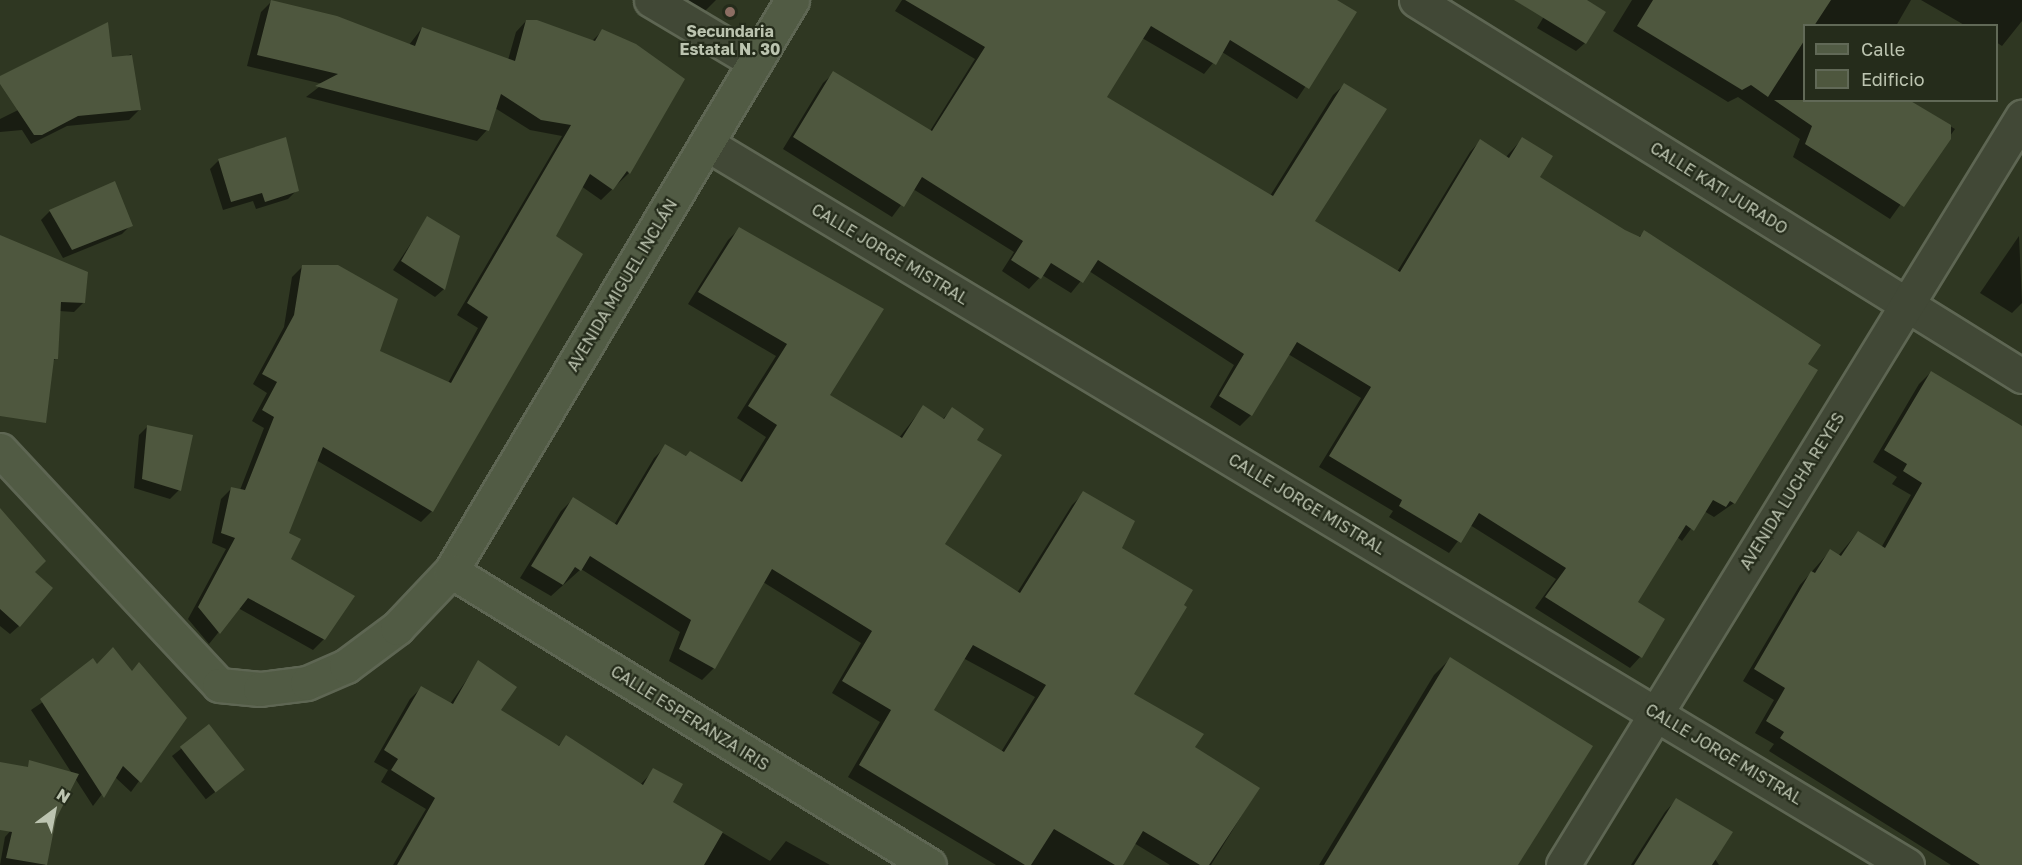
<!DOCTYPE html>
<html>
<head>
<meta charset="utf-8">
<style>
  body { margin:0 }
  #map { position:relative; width:2022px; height:865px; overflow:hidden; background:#2f3722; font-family:"Golos Text",sans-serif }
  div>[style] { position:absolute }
  .shadow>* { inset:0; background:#0007; transform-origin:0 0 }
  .building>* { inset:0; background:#4e573e; transform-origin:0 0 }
  .roads { filter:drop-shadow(2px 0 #5e6653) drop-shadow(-2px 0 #5e6653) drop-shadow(0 2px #5e6653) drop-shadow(0 -2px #5e6653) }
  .street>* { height:33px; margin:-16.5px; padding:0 16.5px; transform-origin:16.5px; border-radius:16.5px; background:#414836 }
  .secondary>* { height:33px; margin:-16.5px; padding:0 16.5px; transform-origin:16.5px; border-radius:16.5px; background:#515b44 }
  .dots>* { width:16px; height:16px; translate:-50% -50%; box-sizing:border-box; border:3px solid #252c1b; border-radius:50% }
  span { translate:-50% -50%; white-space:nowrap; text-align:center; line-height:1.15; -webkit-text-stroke:4.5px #252c1b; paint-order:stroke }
  .poi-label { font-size:16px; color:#bcc4b0; font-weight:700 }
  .street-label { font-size:16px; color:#bcc4b0 }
  .legend { position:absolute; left:1803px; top:24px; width:195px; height:78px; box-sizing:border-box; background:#252c1b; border:2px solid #616957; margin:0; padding:8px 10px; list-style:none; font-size:18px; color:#bcc4b0 }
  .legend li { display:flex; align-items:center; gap:12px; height:30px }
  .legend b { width:30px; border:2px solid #616957 }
  .north { position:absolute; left:24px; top:781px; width:60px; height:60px; -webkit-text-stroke:4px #252c1b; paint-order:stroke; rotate:32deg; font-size:16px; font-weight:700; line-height:24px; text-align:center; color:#bcc4b0 }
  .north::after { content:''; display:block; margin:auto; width:21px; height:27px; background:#bcc4b0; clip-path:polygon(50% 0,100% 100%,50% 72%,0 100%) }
</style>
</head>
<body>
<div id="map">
  <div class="shadow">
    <i style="clip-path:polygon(673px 0,716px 0,699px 17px)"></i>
    <i style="clip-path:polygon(902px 0,1334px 0,1355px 13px,1297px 99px,1222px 52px,1204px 74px,1142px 38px,1105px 98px,1270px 196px,1333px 95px,1344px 85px,1313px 222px,1397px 272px,1470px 152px,1480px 141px,1506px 157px,1522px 139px,1538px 177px,1625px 231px,1638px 238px,1644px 232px,1806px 364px,1734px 503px,1714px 517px,1704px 511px,1682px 541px,1677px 537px,1636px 602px,1663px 620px,1640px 657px,1630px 668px,1535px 608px,1556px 579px,1470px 525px,1449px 553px,1389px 517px,1393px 511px,1319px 467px,1361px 398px,1288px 354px,1251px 415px,1240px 426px,1210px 407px,1234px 365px,1089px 271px,1071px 293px,1042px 275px,1029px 289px,1002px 271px,1014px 252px,913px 189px,892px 217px,783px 149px,823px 83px,834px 73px,930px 131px,975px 59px,895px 11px)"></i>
    <i style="clip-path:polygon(1554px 0,1584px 0,1585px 43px,1576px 51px,1537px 28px)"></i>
    <i style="clip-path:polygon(1632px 0,1911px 0,1896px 26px,1804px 26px,1804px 100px,1906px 100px,1955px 129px,1890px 219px,1793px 157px,1800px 139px,1738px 97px,1728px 102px,1613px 31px)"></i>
    <i style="clip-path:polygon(1921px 0,2022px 0,2022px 21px,2002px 46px,1996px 42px,1996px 26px,1966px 26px)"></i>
    <i style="clip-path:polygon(271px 2px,409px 45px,422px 28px,508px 60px,516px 32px,526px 21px,592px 41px,602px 31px,629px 173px,601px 200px,581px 186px,554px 237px,581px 255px,432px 511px,421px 522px,316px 460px,287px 534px,289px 560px,324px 639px,313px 650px,238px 608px,209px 644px,188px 619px,226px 549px,212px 543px,221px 499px,232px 488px,240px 490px,264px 428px,252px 421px,267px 393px,253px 384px,284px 327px,292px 277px,303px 266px,378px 352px,448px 383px,478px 328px,457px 315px,562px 136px,530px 130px,495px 108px,487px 130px,477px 141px,306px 97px,323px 84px,247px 66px,261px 12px)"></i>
    <i style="clip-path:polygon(131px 54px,140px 109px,129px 120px,67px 126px,31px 144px,22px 130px,0 132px,0 119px)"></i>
    <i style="clip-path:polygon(219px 160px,297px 190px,288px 199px,256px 209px,253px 201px,223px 210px,210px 169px)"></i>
    <i style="clip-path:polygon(114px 183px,131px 225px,122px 234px,63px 258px,41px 220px,50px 211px)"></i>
    <i style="clip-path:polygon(428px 218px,444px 289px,435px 297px,393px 270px)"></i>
    <i style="clip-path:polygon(evenodd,739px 229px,828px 396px,899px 438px,923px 407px,942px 420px,952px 409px,975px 440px,942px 544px,1017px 593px,1072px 505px,1084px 493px,1120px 548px,1132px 694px,1193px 748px,1258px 789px,1211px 865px,1170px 865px,1134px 843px,1121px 865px,996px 865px,848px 777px,880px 722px,832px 693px,861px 643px,763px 582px,714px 668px,702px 680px,669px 661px,680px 632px,581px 569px,551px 596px,520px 578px,561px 511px,573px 499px,614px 525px,654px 458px,666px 446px,739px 482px,766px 437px,737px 418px,776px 356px,688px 304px,728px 240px,739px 229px,963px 658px,1035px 697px,1001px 752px,932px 710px,963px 658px)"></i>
    <i style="clip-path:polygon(2019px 236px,2022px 303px,2012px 313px,1980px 293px)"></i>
    <i style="clip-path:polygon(0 237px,84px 302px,74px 312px,59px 311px,57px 358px,0 395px)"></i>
    <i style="clip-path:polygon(1931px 372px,2022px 428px,2022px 865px,1951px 865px,1769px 751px,1774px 744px,1755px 733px,1774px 700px,1743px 681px,1800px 585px,1830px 551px,1838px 556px,1858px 532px,1881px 548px,1911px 495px,1892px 484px,1897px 477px,1873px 462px,1919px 384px)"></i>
    <i style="clip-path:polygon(148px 426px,179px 490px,170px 499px,134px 488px,139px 435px)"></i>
    <i style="clip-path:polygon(0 536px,33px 572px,19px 626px,10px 634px,0 626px)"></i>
    <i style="clip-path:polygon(1450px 659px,1516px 865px,1319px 865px,1434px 675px)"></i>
    <i style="clip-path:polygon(479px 662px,499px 711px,557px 747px,567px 737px,640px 785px,654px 770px,671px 802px,770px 861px,786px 841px,830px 865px,393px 865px,426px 809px,381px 782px,388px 770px,374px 762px,410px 699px,421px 688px,450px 704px)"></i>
    <i style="clip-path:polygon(96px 666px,131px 672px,185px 718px,131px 792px,115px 777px,93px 806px,31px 710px)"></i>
    <i style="left:209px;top:727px;width:55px;height:47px;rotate:52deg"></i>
    <i style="clip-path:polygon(1676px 800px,1719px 865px,1631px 865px,1665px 812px)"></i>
    <i style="clip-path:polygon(13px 828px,50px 841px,45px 865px,0 865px,5px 837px)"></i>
  </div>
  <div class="building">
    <i style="clip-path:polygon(271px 0,337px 16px,415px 46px,422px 27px,515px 61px,526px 20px,537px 20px,595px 41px,602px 29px,636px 44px,685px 79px,630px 174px,627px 171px,613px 190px,590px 174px,556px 236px,583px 254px,433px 512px,323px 447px,289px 533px,301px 539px,291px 559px,355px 596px,325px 640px,248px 598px,220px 634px,198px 607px,235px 538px,221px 533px,231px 487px,245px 490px,274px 417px,262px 410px,277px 382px,262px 374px,294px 315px,302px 265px,338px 265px,398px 299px,380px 351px,451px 383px,488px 317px,467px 303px,571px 125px,541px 120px,501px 94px,489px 131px,315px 86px,338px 74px,257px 55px)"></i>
    <i style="clip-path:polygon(905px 0,1337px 0,1357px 12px,1309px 89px,1230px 40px,1216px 65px,1151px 26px,1107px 97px,1273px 196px,1344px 83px,1387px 109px,1315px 221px,1400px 272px,1480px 139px,1509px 158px,1522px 137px,1553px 156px,1540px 177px,1625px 230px,1640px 237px,1644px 230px,1821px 345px,1808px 364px,1818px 370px,1735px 504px,1730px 501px,1726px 507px,1713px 500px,1694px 531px,1686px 525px,1638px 602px,1665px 619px,1642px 658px,1545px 597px,1566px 568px,1479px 513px,1461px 543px,1399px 506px,1402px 500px,1329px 456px,1371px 387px,1297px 342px,1252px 416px,1219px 396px,1244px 354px,1098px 260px,1083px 283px,1051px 263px,1041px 279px,1011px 260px,1023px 241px,922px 177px,904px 207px,793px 137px,833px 71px,932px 131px,985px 47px)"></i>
    <i style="clip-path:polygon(1514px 0,1587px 0,1606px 12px,1586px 44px)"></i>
    <i style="clip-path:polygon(1653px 0,1831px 0,1814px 26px,1804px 26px,1804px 41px,1768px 97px,1751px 85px,1742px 90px,1637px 26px)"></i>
    <i style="clip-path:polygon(108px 22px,112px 57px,132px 55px,141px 110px,78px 116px,42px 135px,34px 135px,0 84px,0 76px)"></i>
    <i style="clip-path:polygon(1774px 100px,1909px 100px,1951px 125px,1951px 139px,1904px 207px,1805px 144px,1812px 126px)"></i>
    <i style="clip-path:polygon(286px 137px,299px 191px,265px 202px,262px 193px,231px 202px,218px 159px)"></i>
    <i style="clip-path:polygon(115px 181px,133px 226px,72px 250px,49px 210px)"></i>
    <i style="clip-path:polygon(427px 216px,460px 236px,445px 290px,401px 261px)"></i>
    <i style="clip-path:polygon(evenodd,739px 227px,884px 309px,830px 395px,902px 438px,923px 405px,944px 419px,952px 407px,984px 429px,977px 440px,1002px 455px,945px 544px,1020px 593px,1083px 491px,1135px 521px,1122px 548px,1193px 590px,1184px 605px,1187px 607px,1134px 694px,1204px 734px,1195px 747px,1260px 788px,1209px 865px,1200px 865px,1143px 831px,1123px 865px,1115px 865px,1054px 829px,1031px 865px,1025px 865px,859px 765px,891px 710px,842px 681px,872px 631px,772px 569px,715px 669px,679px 649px,691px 620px,590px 556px,581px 571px,575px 567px,563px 585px,531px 566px,573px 497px,617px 525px,665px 444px,686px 456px,690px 451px,742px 482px,777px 425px,748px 406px,787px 344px,698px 292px,739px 227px,973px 645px,1046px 685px,1004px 752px,934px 710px,973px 645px)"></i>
    <i style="clip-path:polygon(0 235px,88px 272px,85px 303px,61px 302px,58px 359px,54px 359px,46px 423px,0 416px)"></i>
    <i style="clip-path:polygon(1931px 371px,2022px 426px,2022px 865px,1980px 865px,1780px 738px,1784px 732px,1766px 721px,1785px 688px,1754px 669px,1811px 571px,1815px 573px,1830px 549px,1841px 556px,1858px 531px,1885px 548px,1922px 483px,1903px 471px,1907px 464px,1884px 450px)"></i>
    <i style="clip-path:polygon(147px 425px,193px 435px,181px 491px,142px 479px)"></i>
    <i style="clip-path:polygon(0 508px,46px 561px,35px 572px,53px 588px,20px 627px,0 609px)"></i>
    <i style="clip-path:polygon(113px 647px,132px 671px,139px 662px,187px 718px,141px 783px,123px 766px,104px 798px,40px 699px,93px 658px,97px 664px)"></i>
    <i style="clip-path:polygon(1450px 657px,1593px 746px,1518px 865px,1324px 865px)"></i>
    <i style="clip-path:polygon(478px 660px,517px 687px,501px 710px,559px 746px,566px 735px,643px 785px,653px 768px,683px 784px,673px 802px,723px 832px,704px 865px,397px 865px,435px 798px,391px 770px,398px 759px,384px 750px,421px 686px,453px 704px)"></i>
    <i style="left:209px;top:724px;width:58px;height:37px;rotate:52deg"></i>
    <i style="clip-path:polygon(29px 760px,79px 774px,56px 819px,47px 865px,6px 858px,12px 832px,0 830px,0 762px,28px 767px)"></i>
    <i style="clip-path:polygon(1676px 798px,1733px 832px,1712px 865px,1634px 865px)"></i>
  </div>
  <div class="roads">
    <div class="street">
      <i style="left:651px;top:0;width:121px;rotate:30.8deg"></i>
      <i style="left:1416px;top:0;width:713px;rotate:31.82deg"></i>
      <i style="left:707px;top:144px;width:1400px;rotate:31deg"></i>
      <i style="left:1563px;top:865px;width:878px;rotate:-58.47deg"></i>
    </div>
    <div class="secondary">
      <i style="left:0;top:450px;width:321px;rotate:47deg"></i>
      <i style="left:219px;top:685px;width:41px;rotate:5.6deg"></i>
      <i style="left:260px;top:689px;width:47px;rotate:-7.3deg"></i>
      <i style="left:307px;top:683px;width:43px;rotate:-23.6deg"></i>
      <i style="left:346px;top:666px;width:64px;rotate:-36.7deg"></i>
      <i style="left:397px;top:628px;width:79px;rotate:-46.5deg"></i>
      <i style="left:451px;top:571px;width:665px;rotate:-59.15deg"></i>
      <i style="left:451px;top:571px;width:561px;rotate:31.59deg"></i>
    </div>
  </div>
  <div class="dots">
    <i style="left:730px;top:12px;background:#8d6e63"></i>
  </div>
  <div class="poi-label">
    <span style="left:730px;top:40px">Secundaria<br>Estatal N. 30</span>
  </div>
  <div class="street-label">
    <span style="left:1719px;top:188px;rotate:32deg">CALLE KATI JURADO</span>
    <span style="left:890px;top:254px;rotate:31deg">CALLE JORGE MISTRAL</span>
    <span style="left:622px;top:285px;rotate:-59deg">AVENIDA MIGUEL INCLÁN</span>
    <span style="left:1792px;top:491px;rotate:-58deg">AVENIDA LUCHA REYES</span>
    <span style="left:1307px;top:504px;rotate:31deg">CALLE JORGE MISTRAL</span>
    <span style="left:690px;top:718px;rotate:32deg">CALLE ESPERANZA IRIS</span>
    <span style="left:1724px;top:754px;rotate:31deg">CALLE JORGE MISTRAL</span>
  </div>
  <ul class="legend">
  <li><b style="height:8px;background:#515b44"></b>Calle</li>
  <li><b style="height:16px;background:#4e573e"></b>Edificio</li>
  </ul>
  <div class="north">N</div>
</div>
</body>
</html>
